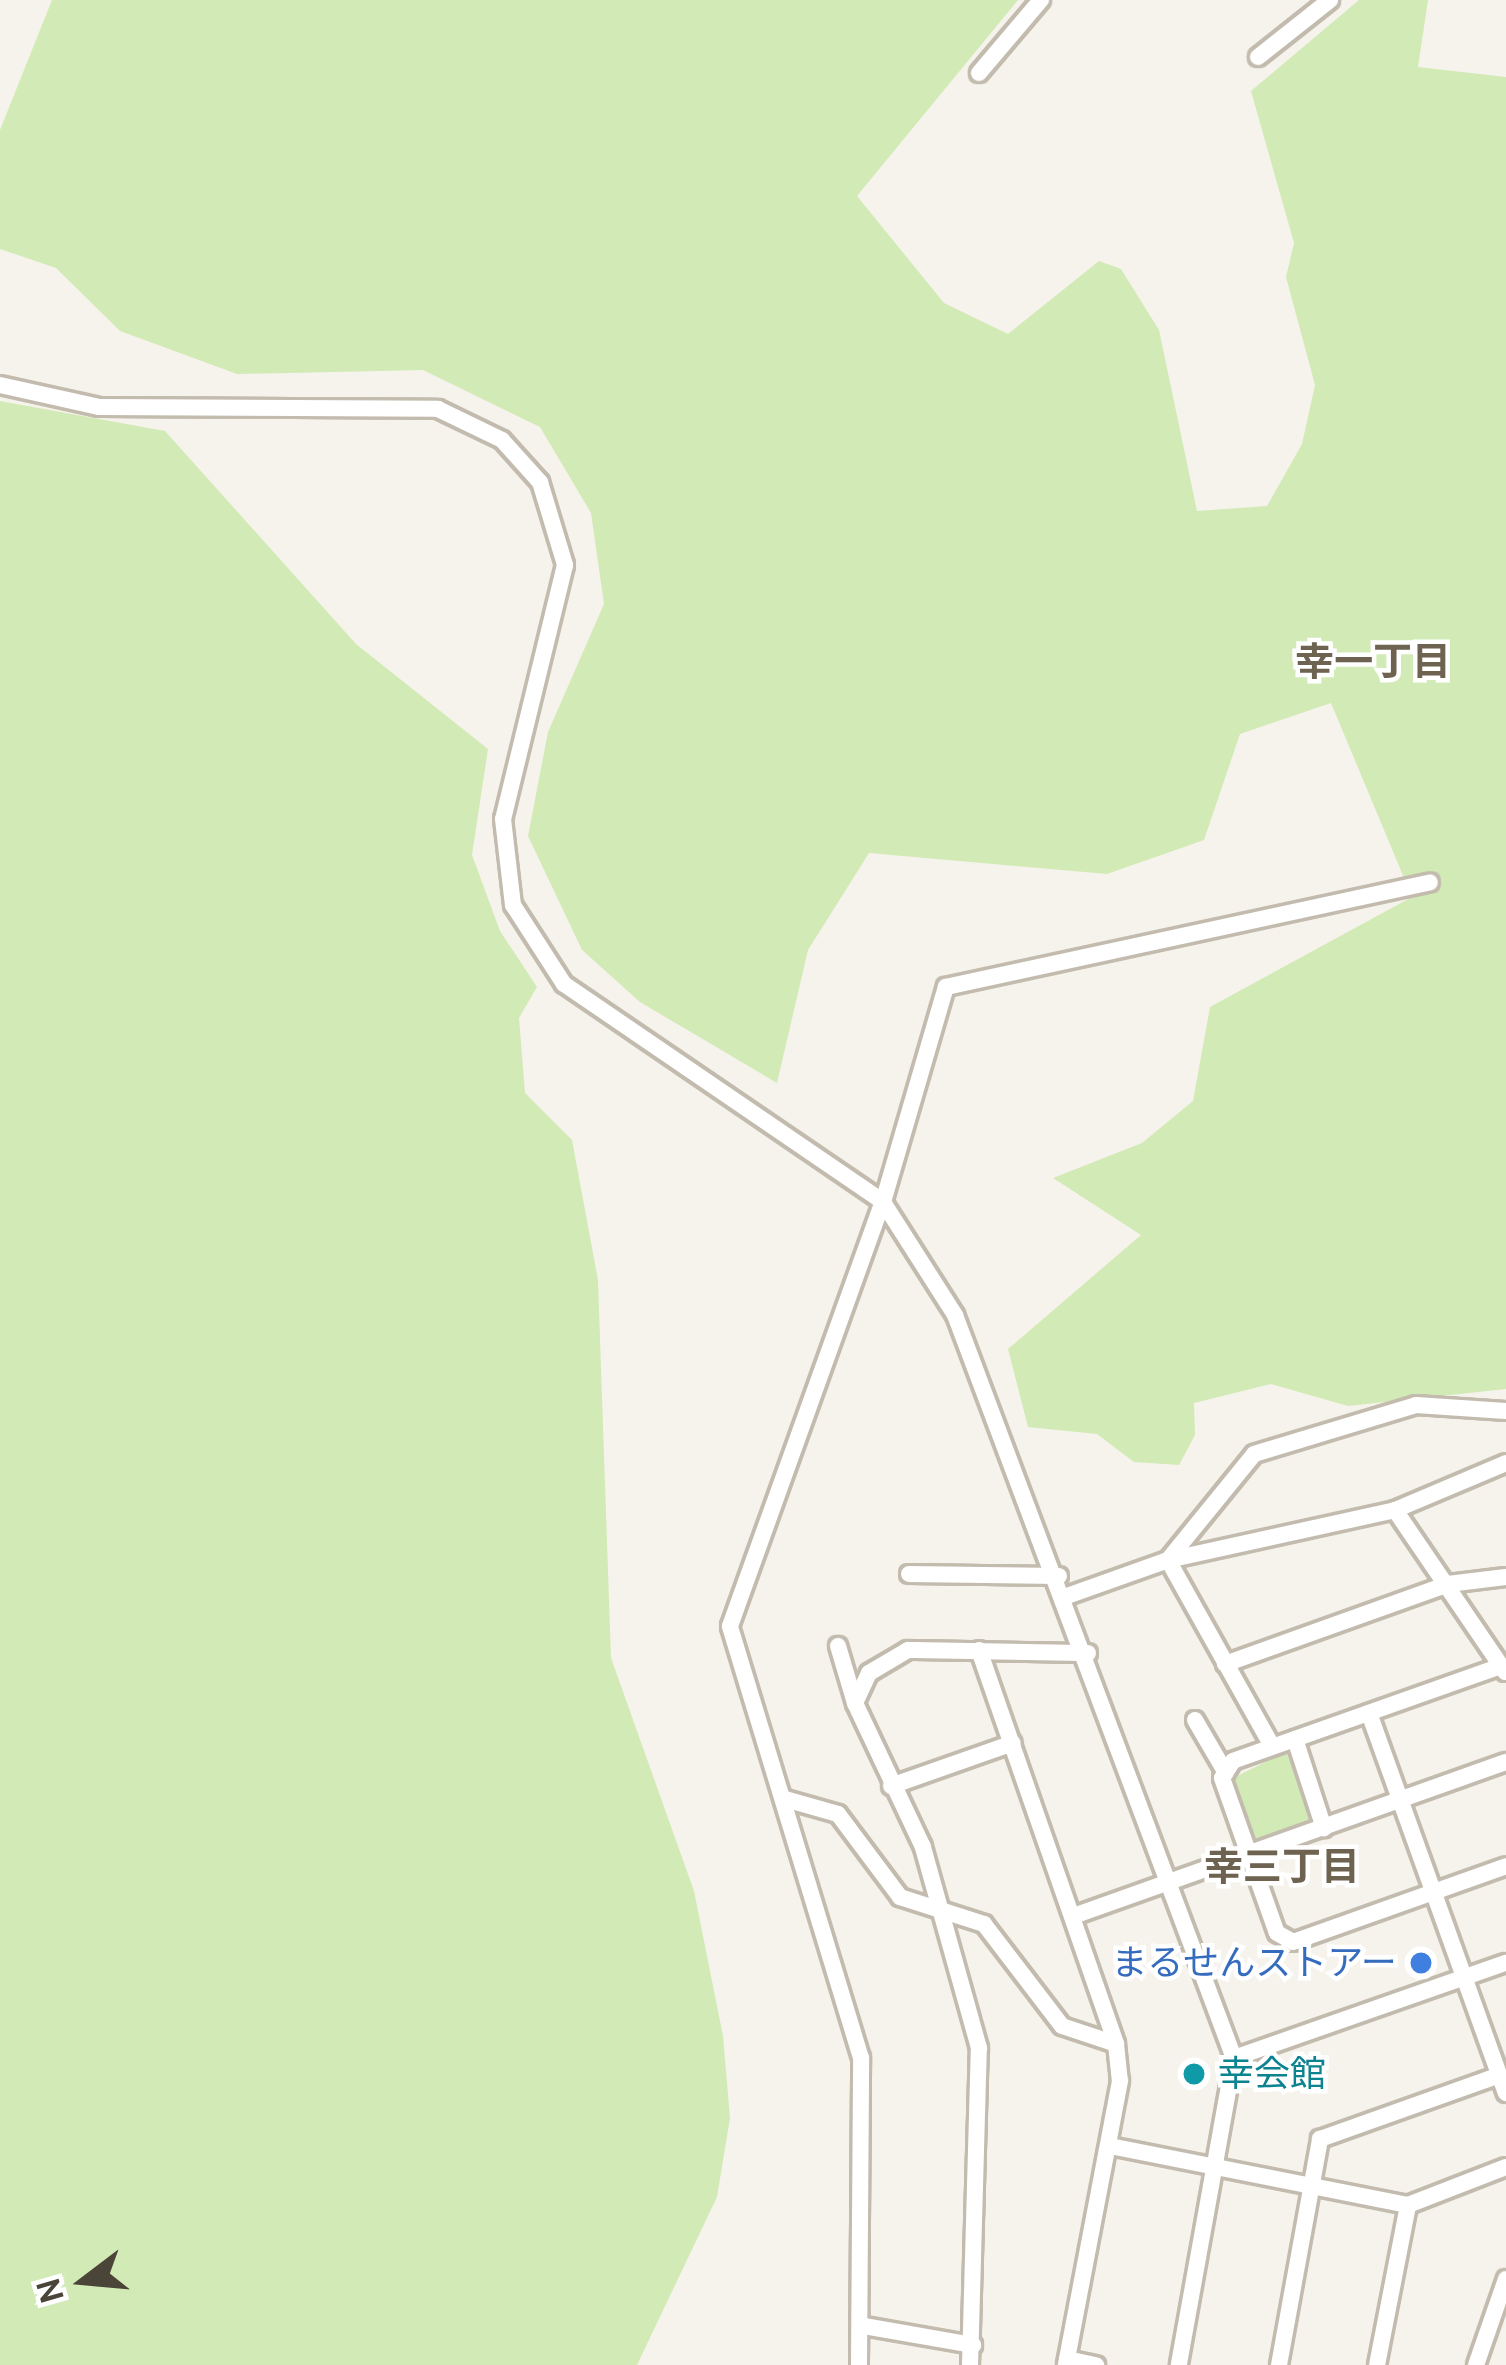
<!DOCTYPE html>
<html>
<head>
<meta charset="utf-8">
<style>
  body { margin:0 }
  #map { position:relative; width:1506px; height:2365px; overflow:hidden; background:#f6f3ec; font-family:Cabin,"Noto Sans JP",sans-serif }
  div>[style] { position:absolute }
  .green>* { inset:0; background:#d2eab5 }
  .roads { filter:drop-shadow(3px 0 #c2bbae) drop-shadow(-3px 0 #c2bbae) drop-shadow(0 3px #c2bbae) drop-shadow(0 -3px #c2bbae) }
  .minor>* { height:16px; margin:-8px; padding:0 8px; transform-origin:8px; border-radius:8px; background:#fff }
  .dots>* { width:33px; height:33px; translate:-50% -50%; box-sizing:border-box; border:6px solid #fff; border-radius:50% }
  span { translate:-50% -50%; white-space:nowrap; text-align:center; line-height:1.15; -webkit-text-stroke:9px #fff; paint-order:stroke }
  .shop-label { font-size:36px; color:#366cbe }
  .right { translate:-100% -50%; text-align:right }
  .culture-label { font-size:36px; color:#0d838f }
  .left { translate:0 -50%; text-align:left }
  .neighbourhood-label { font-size:39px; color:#6e6250; font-weight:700 }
  .north { position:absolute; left:24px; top:2221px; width:120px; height:120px; -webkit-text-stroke:9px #fff; paint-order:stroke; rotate:254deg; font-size:33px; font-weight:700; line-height:48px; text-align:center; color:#4b4439 }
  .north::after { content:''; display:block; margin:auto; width:42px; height:54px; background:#4b4439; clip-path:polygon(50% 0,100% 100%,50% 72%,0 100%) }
</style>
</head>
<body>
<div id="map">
  <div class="green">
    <i style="clip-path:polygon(52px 0,1018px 0,857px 196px,944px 303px,1008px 334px,1099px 261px,1121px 269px,1159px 330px,1197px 511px,1267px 506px,1302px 444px,1315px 385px,1286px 277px,1294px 243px,1251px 91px,1359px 0,1428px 0,1418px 67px,1506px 77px,1506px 1389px,1348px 1406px,1271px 1384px,1194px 1403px,1195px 1435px,1179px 1465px,1134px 1462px,1097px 1434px,1028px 1427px,1008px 1349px,1141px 1235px,1053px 1178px,1142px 1143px,1193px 1101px,1210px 1007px,1412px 897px,1331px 703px,1240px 734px,1204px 840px,1107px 874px,869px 853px,808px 950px,777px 1083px,640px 1002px,582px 950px,528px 836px,548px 732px,604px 604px,591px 513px,540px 427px,423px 370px,237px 374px,120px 331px,56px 268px,0 249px,0 130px)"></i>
    <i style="clip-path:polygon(0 401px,165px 431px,356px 644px,488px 749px,472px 855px,500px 931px,537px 987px,519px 1018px,525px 1093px,572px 1140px,598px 1280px,611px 1658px,694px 1891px,723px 2036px,730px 2118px,717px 2197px,637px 2365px,0 2365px)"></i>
    <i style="clip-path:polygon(1292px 1749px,1315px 1823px,1257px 1844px,1231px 1779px)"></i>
  </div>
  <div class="roads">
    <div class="minor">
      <i style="left:1258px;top:57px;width:92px;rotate:-38.4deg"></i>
      <i style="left:979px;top:73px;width:96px;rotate:-49.7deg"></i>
      <i style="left:0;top:385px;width:101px;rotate:12.5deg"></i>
      <i style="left:99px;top:407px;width:339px;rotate:0.3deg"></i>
      <i style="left:438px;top:409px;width:71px;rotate:25.8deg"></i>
      <i style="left:502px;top:440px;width:57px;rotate:47.9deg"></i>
      <i style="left:540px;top:482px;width:87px;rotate:73.2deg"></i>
      <i style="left:565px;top:565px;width:261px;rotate:103.7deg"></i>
      <i style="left:503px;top:819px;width:87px;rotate:83.4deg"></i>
      <i style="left:513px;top:905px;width:94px;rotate:57.2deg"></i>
      <i style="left:564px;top:984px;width:386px;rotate:34.3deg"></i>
      <i style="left:883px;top:1202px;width:134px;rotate:57.5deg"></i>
      <i style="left:955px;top:1315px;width:794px;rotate:69.42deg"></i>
      <i style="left:1234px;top:2058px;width:312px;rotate:100.2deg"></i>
      <i style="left:1395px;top:1510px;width:196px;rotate:55.8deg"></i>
      <i style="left:909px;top:1574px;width:150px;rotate:0.8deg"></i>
      <i style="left:1067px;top:1596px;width:107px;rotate:-19.6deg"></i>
      <i style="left:1168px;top:1560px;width:232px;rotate:-12.4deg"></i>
      <i style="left:1395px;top:1510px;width:121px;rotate:-22.9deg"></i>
      <i style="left:838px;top:1646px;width:59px;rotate:73.4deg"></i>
      <i style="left:979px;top:1650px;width:417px;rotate:70.8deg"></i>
      <i style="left:1116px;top:2044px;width:37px;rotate:84deg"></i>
      <i style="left:1120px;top:2081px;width:289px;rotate:100.8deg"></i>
      <i style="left:1225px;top:1664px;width:237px;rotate:-19.7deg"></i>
      <i style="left:1448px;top:1584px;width:58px;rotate:-6.9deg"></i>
      <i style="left:1501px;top:1666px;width:284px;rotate:160.5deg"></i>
      <i style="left:1233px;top:1761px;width:20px;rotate:123deg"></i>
      <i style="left:1222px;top:1778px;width:164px;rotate:70.5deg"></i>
      <i style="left:1277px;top:1933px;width:18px;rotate:29deg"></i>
      <i style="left:1293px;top:1942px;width:226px;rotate:-19.6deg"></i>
      <i style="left:1369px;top:1713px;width:404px;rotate:70.2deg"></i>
      <i style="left:1195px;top:1720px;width:61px;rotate:59.7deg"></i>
      <i style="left:1295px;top:1739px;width:94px;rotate:72deg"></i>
      <i style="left:1272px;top:1746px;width:213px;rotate:-119.2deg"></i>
      <i style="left:1168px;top:1560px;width:136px;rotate:-50.9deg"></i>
      <i style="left:1254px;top:1454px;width:169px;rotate:-16.8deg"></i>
      <i style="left:1416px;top:1405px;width:90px;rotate:3.8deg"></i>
      <i style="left:891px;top:1786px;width:129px;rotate:-19.4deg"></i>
      <i style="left:785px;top:1799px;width:55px;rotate:15.8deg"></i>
      <i style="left:838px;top:1814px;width:104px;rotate:53.2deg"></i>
      <i style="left:900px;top:1897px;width:88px;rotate:17.8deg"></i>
      <i style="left:984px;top:1924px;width:128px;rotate:52.6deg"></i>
      <i style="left:1062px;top:2026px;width:57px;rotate:18.4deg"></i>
      <i style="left:1076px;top:1915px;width:456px;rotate:-19.6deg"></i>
      <i style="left:1234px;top:2058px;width:288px;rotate:-19.3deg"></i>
      <i style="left:1110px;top:2146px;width:304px;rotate:11.2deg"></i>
      <i style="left:1408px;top:2205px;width:105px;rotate:-21.2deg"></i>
      <i style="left:864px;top:2326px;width:111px;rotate:9.9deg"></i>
      <i style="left:1067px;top:2359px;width:30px;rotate:12deg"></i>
      <i style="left:859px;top:2365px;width:307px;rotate:-89.6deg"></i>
      <i style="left:861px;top:2058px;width:451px;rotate:-106.9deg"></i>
      <i style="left:730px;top:1626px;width:451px;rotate:-70.2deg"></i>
      <i style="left:883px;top:1202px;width:224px;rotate:-73.7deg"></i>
      <i style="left:946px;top:987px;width:495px;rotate:-12.2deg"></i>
      <i style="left:970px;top:2365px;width:317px;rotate:-88.4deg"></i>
      <i style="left:979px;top:2048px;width:209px;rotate:-105.6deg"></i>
      <i style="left:923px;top:1847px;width:159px;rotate:-115.3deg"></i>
      <i style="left:855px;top:1703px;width:33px;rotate:-65deg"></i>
      <i style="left:869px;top:1673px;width:45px;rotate:-30.5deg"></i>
      <i style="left:908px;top:1650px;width:180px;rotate:1deg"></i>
      <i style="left:1279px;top:2365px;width:230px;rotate:-79.7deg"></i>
      <i style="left:1320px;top:2139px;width:191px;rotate:-19.6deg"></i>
      <i style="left:1377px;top:2365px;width:163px;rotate:-79deg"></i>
      <i style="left:1476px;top:2365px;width:91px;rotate:-70.8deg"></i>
    </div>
  </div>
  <div class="dots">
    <i style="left:1421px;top:1963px;background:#3f7fe0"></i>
    <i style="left:1194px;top:2074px;background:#0f9aa8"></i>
  </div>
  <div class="shop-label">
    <span class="right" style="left:1397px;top:1963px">まるせんストアー</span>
  </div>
  <div class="culture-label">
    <span class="left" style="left:1218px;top:2074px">幸会館</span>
  </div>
  <div class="neighbourhood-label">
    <span style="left:1373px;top:661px">幸一丁目</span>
    <span style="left:1282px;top:1866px">幸三丁目</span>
  </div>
  <div class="north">N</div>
</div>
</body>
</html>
